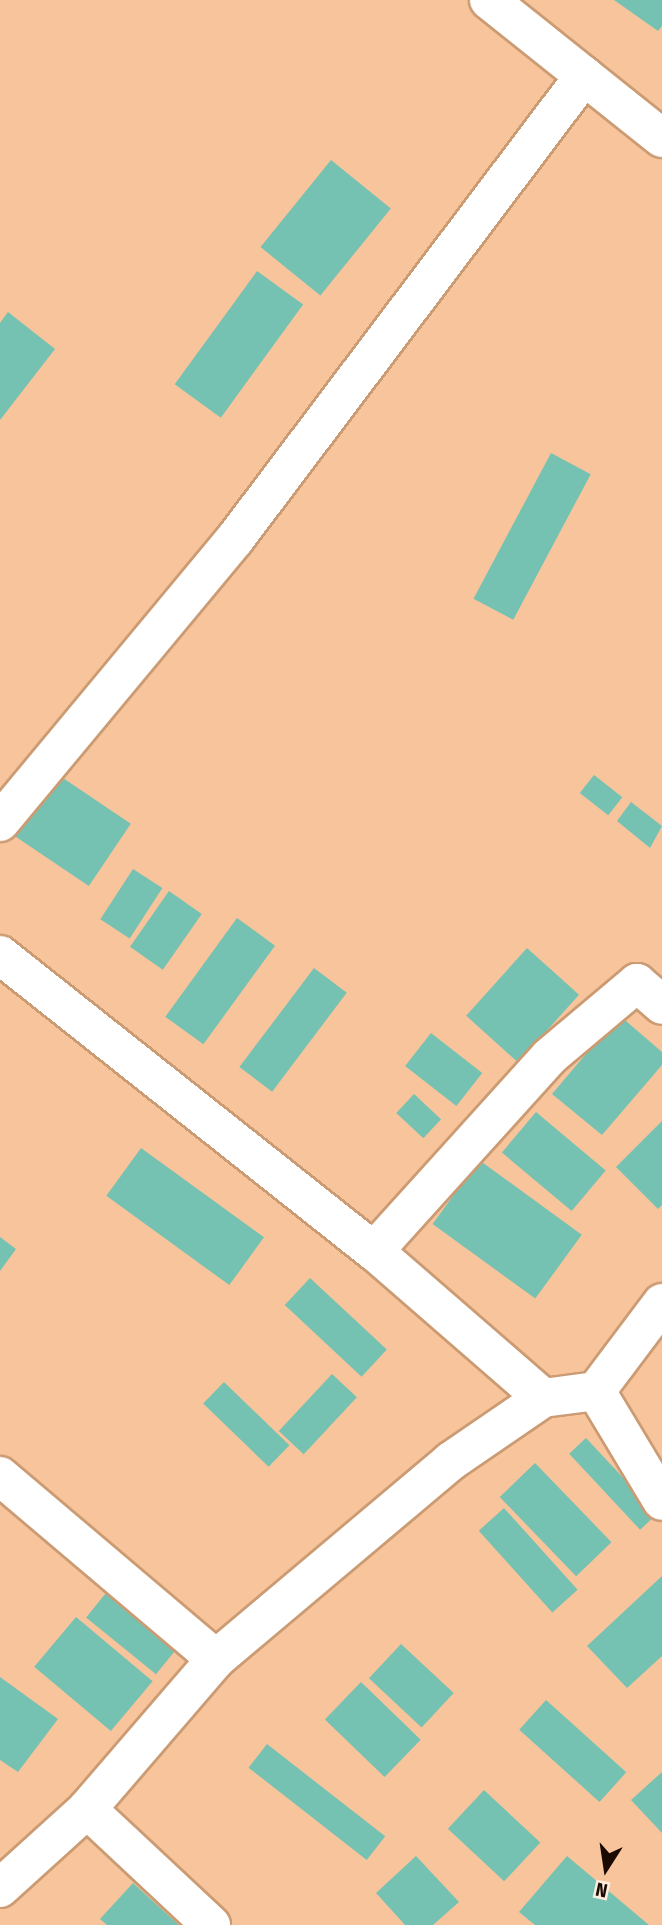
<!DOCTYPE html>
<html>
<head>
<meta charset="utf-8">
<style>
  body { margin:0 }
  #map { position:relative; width:662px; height:1925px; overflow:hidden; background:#f7c49b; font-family:"Fira Sans Condensed",sans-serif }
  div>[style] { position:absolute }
  .building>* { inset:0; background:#75c2b3; transform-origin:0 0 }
  .roads { filter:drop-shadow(2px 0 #cb9b73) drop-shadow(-2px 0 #cb9b73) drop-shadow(0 2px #cb9b73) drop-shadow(0 -2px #cb9b73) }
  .minor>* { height:38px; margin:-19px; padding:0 19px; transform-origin:19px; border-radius:19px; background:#fff }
  .secondary>* { height:38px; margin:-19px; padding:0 19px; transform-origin:19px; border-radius:19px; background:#fff }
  span { translate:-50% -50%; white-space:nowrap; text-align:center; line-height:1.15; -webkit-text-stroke:7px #fdede1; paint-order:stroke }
  .north { position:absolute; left:571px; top:1834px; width:70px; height:70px; -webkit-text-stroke:5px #fdede1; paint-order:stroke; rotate:192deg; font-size:19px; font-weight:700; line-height:28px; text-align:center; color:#1b0a00 }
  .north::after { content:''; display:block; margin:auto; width:24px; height:32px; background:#1b0a00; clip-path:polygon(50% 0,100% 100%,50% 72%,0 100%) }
</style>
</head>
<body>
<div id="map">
  <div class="building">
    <i style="clip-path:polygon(614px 0,662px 0,662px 26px,658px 31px)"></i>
    <i style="left:331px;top:160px;width:77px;height:112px;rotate:39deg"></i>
    <i style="left:257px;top:271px;width:57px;height:140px;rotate:36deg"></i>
    <i style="clip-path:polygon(8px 312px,55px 349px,0 420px,0 323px)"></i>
    <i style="left:551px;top:453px;width:45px;height:165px;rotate:28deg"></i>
    <i style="left:57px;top:774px;width:89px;height:75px;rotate:34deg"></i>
    <i style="left:594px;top:775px;width:36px;height:23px;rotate:38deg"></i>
    <i style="clip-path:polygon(631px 802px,662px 826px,650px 848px,617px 821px)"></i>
    <i style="left:133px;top:869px;width:35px;height:60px;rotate:33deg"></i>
    <i style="left:169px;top:891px;width:40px;height:68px;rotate:35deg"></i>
    <i style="left:237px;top:918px;width:47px;height:122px;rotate:36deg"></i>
    <i style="left:527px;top:948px;width:70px;height:91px;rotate:42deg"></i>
    <i style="left:314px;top:968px;width:41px;height:124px;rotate:37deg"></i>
    <i style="clip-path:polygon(619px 1015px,662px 1052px,662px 1065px,602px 1135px,552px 1094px)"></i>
    <i style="left:431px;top:1033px;width:65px;height:42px;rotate:38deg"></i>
    <i style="left:414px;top:1094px;width:37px;height:26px;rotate:43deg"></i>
    <i style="left:536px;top:1112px;width:91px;height:53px;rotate:40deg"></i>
    <i style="clip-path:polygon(662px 1121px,662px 1205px,658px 1209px,616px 1167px)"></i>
    <i style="left:141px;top:1148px;width:152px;height:59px;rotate:36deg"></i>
    <i style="left:479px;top:1160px;width:127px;height:79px;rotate:36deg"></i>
    <i style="clip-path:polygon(0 1237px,16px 1249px,0 1271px)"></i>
    <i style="left:310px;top:1278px;width:105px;height:37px;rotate:43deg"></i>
    <i style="left:332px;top:1374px;width:34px;height:78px;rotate:43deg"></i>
    <i style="left:224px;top:1382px;width:91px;height:30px;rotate:44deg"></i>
    <i style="left:586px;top:1438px;width:104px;height:23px;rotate:47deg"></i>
    <i style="left:535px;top:1463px;width:110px;height:49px;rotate:46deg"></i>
    <i style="left:504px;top:1508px;width:110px;height:34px;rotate:48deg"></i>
    <i style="clip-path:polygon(662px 1576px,662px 1656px,627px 1688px,587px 1646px)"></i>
    <i style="left:110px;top:1588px;width:90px;height:38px;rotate:39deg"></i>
    <i style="left:76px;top:1617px;width:100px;height:65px;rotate:40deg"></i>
    <i style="left:401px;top:1644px;width:72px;height:47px;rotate:43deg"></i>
    <i style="clip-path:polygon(0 1677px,58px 1719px,18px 1772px,0 1760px)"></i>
    <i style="left:361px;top:1682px;width:83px;height:52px;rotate:44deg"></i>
    <i style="left:546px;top:1700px;width:108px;height:40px;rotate:42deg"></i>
    <i style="left:267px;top:1744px;width:150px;height:30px;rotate:38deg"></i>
    <i style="clip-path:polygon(662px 1772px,662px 1833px,631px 1800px)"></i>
    <i style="left:484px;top:1790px;width:77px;height:53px;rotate:43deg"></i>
    <i style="clip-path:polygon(416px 1856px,459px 1902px,433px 1925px,405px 1925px,376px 1893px)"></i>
    <i style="clip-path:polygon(567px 1856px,649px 1925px,535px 1925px,519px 1912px)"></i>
    <i style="clip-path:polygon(133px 1883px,179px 1925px,107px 1925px,100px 1919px)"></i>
  </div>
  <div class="roads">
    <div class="minor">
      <i style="left:0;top:822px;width:368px;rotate:-50.3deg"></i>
      <i style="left:235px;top:539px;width:580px;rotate:-52.99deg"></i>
      <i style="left:0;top:955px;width:477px;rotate:38.4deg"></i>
      <i style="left:374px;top:1251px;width:224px;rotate:41deg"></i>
      <i style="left:374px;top:1251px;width:261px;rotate:-47.9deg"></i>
      <i style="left:549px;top:1057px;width:115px;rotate:-40.1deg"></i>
      <i style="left:637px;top:983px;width:33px;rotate:41deg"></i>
      <i style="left:596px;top:1391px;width:128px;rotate:59deg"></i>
      <i style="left:0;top:1476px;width:283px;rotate:40.3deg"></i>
      <i style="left:87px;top:1809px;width:170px;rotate:43.1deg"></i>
      <i style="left:0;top:1888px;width:118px;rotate:-42.2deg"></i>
      <i style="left:87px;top:1809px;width:198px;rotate:-49.3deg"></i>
      <i style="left:216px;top:1659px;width:307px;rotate:-40.1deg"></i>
      <i style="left:451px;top:1461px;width:112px;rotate:-34.4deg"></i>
      <i style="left:543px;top:1398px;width:53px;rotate:-7.5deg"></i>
      <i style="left:596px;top:1391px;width:110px;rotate:-53.1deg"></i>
    </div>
    <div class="secondary">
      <i style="left:489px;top:0;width:221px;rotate:38.6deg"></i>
    </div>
  </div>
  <div class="north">N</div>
</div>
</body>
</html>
